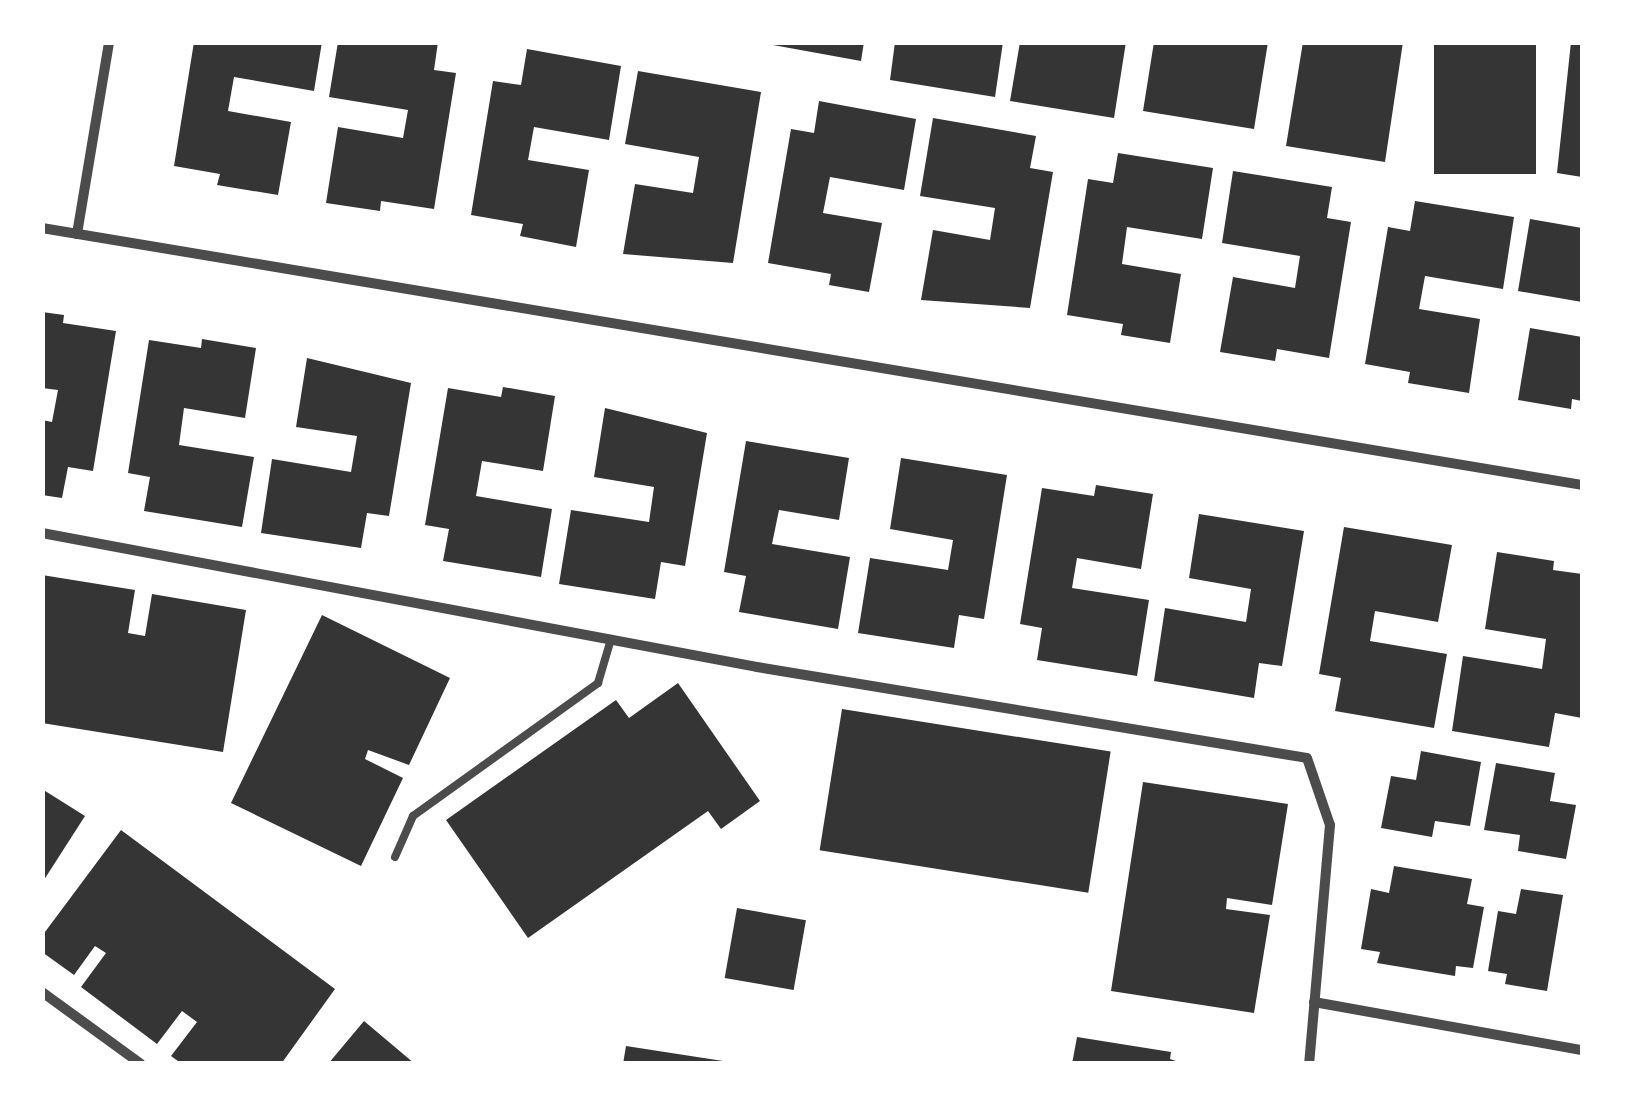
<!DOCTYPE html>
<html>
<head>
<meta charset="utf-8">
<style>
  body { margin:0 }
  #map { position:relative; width:1625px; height:1106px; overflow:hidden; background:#fff; font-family:Helvetica,sans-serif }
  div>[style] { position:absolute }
  .building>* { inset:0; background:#353535; transform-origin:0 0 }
  .service>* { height:8px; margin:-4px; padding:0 4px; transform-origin:4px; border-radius:4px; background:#4c4c4c }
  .minor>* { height:10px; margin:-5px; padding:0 5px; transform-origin:5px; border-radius:5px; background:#4c4c4c }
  span { translate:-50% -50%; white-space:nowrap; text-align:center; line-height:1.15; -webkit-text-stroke:10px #fff; paint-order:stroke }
  .frame { position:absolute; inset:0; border:45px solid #fff; pointer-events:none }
</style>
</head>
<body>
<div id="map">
  <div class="building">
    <i style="clip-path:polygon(194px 42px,322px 42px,314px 91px,234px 77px,228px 111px,291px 122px,278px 195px,217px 185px,220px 174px,174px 166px)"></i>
    <i style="clip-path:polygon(338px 42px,438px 42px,434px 70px,456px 73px,434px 209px,381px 201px,380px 211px,326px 203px,338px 127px,403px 138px,408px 110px,329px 97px)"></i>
    <i style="clip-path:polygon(757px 42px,864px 42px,861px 61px)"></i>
    <i style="clip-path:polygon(895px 42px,1003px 42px,995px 97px,890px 80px)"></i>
    <i style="clip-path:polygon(1020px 42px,1126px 42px,1114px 118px,1010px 101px)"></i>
    <i style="clip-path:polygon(1154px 42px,1268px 42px,1254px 129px,1143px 111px)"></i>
    <i style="clip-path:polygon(1303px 42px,1403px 42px,1385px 162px,1286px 146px)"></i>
    <i style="left:1434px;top:42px;width:102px;height:132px"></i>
    <i style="clip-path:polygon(1571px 42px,1582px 42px,1582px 177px,1557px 173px)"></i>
    <i style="clip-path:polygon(527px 49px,621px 66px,609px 140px,534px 127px,528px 160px,589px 170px,576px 247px,520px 236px,523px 224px,471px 215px,493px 81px,521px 85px)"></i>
    <i style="clip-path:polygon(638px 71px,761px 92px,733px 263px,623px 254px,635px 184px,693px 193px,699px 157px,625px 144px)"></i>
    <i style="clip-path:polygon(819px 101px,916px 119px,904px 190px,830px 177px,823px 213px,882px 223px,869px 292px,829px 285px,831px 274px,768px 263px,791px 129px,814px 133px)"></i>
    <i style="clip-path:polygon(933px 118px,1036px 136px,1030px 168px,1053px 172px,1030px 308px,921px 300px,933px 230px,990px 240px,995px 208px,920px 196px)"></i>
    <i style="clip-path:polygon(1118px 153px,1213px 168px,1202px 239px,1127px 227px,1122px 264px,1181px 274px,1170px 343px,1121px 335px,1123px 324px,1067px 315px,1088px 179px,1113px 183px)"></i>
    <i style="clip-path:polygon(1233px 171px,1332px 187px,1327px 218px,1351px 222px,1329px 358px,1277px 349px,1275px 361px,1220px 352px,1233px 277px,1295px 288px,1300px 256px,1222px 243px)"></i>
    <i style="clip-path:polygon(1415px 201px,1514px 217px,1503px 289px,1425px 276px,1419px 309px,1480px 319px,1469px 393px,1408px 383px,1410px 372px,1365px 364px,1388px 227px,1410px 231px)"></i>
    <i style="clip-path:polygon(1530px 219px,1582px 228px,1582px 302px,1518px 291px)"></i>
    <i style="clip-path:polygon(42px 312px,64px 315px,63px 323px,116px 331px,93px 471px,68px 467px,62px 498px,42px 495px,42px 420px,52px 422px,58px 390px,42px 388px)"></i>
    <i style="clip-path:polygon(1530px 328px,1582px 337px,1582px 401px,1572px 399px,1571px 409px,1518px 400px)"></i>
    <i style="clip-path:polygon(202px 339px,256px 348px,245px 418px,184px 408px,179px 445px,254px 457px,242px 527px,144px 511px,150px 477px,128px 473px,149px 340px,201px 348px)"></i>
    <i style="clip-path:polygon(307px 358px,411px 383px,389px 516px,367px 513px,361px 548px,261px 533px,272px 459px,351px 472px,357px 436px,296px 427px)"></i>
    <i style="clip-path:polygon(503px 387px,555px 396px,543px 471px,482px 461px,476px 496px,552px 509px,541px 577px,443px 561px,449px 529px,425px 525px,448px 388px,501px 397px)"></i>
    <i style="clip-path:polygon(605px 408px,707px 433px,685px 566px,661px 562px,655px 599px,559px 584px,571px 510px,649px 522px,654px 487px,594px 477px)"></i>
    <i style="clip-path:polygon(746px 441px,849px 458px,839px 520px,779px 510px,772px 544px,850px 557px,838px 629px,739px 612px,746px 576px,724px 572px)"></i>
    <i style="clip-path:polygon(901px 458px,1007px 475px,984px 619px,959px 615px,954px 648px,858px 633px,870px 558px,948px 570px,953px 540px,890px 529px)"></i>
    <i style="clip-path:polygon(1096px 485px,1153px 494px,1141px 569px,1077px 558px,1072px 588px,1149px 600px,1137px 676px,1037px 660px,1042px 628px,1020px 624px,1042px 488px,1094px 496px)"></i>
    <i style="clip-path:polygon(1199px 514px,1304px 531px,1282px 666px,1259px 663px,1254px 698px,1154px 681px,1165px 608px,1246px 622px,1251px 589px,1189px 578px)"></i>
    <i style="clip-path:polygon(1344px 527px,1452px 545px,1438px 622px,1375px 611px,1370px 641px,1447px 654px,1434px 728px,1335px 711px,1341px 678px,1319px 674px)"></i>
    <i style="clip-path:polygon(1497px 552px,1554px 561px,1553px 570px,1582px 574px,1582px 718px,1555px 713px,1549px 747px,1452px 731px,1463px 656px,1542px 669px,1546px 639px,1485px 629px)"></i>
    <i style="clip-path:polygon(42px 575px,135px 590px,128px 633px,145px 636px,152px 594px,246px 610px,223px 752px,42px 723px)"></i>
    <i style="clip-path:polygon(322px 615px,450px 678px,409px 765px,368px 750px,365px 759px,403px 778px,361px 866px,231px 803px)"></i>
    <i style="clip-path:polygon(678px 683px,760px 801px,721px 829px,708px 811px,528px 938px,446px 820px,616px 700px,629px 718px)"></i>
    <i style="left:842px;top:709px;width:272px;height:143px;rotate:9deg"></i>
    <i style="clip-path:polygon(1421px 751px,1481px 762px,1470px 826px,1435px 821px,1432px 837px,1381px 828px,1391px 776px,1416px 780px)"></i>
    <i style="clip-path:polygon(1496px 763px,1555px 773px,1550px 801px,1576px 805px,1566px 859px,1518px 851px,1520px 835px,1484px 830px)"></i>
    <i style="clip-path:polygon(1143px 782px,1288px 804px,1272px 905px,1227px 898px,1226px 909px,1270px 915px,1254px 1013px,1111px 991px)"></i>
    <i style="clip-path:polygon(42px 789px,85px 816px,42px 883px)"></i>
    <i style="clip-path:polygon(121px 830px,335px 989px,281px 1064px,182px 1064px,171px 1056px,197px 1022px,182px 1011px,157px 1044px,81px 987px,106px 953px,95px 946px,74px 975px,42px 952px,42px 936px)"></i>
    <i style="clip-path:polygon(1394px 866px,1472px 879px,1467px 904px,1484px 907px,1473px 968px,1456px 966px,1455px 976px,1377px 963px,1380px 952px,1361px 949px,1371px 889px,1389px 893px)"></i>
    <i style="clip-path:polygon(1521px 889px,1563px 895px,1547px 991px,1505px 984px,1507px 974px,1488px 971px,1498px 911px,1516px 914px)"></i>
    <i style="left:737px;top:908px;width:70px;height:71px;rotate:10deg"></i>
    <i style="clip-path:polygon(364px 1021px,402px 1053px,415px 1064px,328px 1064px)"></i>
    <i style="clip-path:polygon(1077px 1037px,1171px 1052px,1170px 1059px,1185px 1064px,1072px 1064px)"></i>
    <i style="clip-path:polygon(626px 1046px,723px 1061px,723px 1064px,623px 1064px)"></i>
  </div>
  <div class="service">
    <i style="left:395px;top:857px;width:45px;rotate:-66.3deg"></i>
    <i style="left:413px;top:816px;width:228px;rotate:-35.7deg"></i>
    <i style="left:598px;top:683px;width:46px;rotate:-73.5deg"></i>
  </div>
  <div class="minor">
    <i style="left:42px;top:228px;width:1561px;rotate:9.47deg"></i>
    <i style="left:77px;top:234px;width:195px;rotate:-80.5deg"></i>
    <i style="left:42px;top:533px;width:727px;rotate:10.61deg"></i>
    <i style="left:757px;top:667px;width:557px;rotate:9.39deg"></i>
    <i style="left:1307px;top:758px;width:71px;rotate:71.1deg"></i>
    <i style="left:1330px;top:825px;width:240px;rotate:95deg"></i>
    <i style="left:42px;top:992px;width:122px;rotate:36deg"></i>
    <i style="left:1314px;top:1002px;width:272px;rotate:10.2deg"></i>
  </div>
  <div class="frame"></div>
</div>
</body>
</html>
